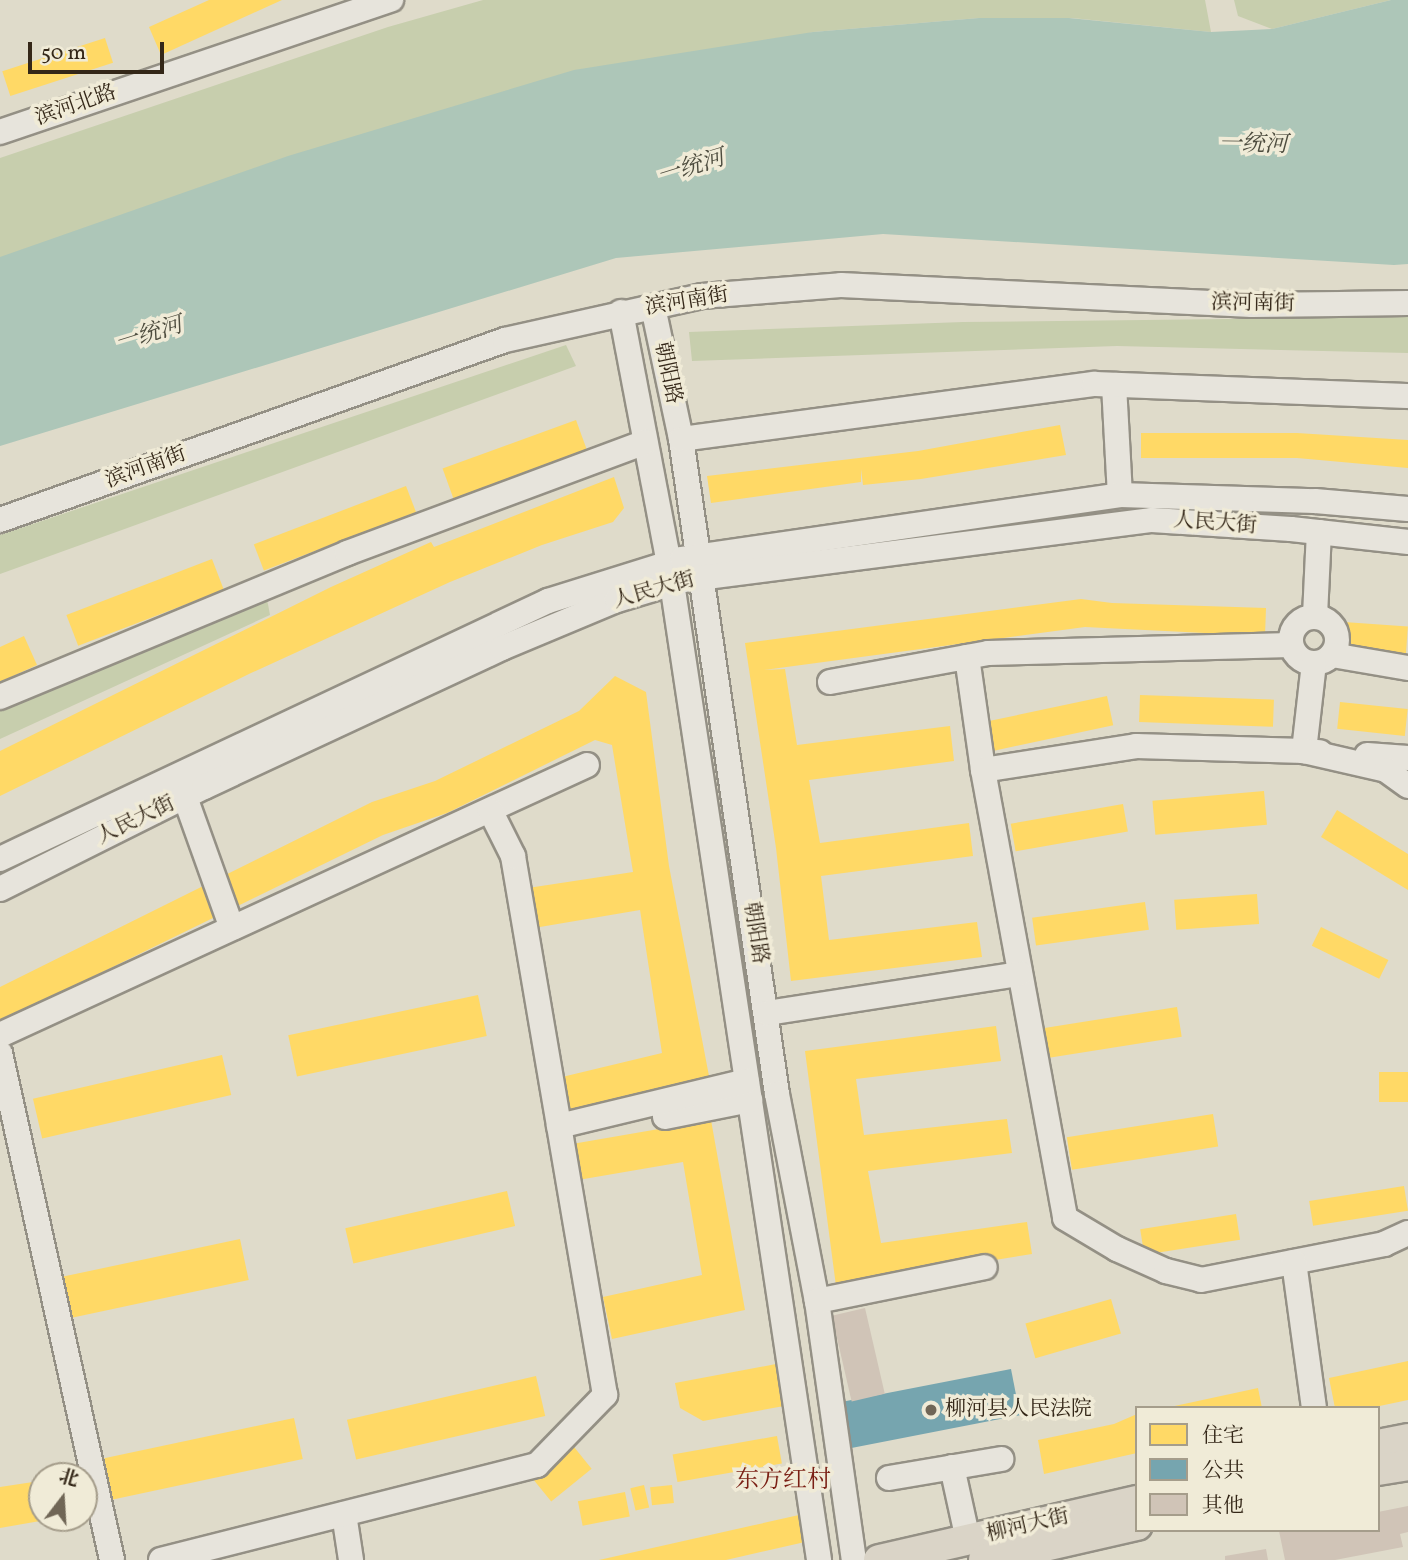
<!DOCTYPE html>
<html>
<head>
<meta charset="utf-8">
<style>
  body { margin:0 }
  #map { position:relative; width:1408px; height:1560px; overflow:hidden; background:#dfdbca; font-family:Vollkorn,"Noto Serif SC",serif }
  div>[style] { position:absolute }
  .green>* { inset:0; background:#c7cead }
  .water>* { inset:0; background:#adc6b8 }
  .homes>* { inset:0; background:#ffd966; transform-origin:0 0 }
  .public>* { inset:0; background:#76a5af; transform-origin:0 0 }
  .building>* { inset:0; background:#d0c4b7; transform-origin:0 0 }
  .roads { filter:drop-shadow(2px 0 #949085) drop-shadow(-2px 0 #949085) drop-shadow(0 2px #949085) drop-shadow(0 -2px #949085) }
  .minor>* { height:24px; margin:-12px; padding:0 12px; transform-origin:12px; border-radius:12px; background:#e7e4dc }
  .minor>.ring { margin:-12px; padding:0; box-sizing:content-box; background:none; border:24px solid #e7e4dc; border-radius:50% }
  .major>* { height:30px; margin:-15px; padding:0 15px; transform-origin:15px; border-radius:15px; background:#dad4c7 }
  .dots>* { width:19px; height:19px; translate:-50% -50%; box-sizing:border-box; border:4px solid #f0ebd7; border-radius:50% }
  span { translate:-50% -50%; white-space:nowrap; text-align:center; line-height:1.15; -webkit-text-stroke:7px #f0ebd7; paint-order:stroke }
  .street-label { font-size:21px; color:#342718 }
  .poi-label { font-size:21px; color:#342718 }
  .left { translate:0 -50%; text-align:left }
  .water-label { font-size:23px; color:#4d4c3e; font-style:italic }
  .quarter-label { font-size:24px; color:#7a1f14 }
  .legend { position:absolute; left:1135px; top:1406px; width:245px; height:126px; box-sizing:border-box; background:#f0ebd7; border:2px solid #a59d8b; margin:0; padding:9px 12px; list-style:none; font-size:21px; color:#342718 }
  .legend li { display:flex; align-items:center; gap:14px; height:35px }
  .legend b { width:35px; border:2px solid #a59d8b }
  .north { position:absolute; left:28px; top:1462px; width:70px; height:70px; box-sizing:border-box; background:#f0ebd7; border:2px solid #a59d8b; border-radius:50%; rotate:17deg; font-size:19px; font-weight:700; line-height:28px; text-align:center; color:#342718 }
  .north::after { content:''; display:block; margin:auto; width:24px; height:32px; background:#706656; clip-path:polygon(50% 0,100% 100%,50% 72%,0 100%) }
  .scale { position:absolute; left:28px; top:42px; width:136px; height:32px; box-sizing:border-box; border:4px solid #342718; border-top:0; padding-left:9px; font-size:21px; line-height:24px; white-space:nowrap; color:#342718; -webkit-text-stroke:5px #f0ebd7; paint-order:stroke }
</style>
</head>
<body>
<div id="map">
  <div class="green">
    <i style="clip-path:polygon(483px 0,1205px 0,1211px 32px,1072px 18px,979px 18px,813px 32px,0 263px,0 158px,388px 27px)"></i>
    <i style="clip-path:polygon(1234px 0,1391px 0,1272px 29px,1238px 16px)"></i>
    <i style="clip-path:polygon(1408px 317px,1408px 353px,1117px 346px,692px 361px,689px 332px,963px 322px)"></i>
    <i style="clip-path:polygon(566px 345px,576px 366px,0 574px,0 535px)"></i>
    <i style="clip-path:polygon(266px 594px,270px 615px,0 739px,0 703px)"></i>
  </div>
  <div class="water">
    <i style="clip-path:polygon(1391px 0,1408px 0,1408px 264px,1394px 265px,883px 234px,616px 258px,0 446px,0 257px,288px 156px,574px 70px,813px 32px,979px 18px,1069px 18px,1211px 32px,1272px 29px)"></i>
  </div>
  <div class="homes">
    <i style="clip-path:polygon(209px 0,282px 0,161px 55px,149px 27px)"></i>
    <i style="left:105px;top:38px;width:26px;height:108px;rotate:72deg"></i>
    <i style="left:576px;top:420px;width:32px;height:142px;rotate:70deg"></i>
    <i style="clip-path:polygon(1060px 425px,1066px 455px,921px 479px,863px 485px,861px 469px,861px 482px,711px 503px,707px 476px,918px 451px)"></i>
    <i style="clip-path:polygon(1141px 433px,1297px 433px,1408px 440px,1408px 468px,1297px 458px,1141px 458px)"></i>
    <i style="clip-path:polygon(614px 477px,624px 508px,613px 522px,542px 545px,450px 582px,251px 673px,0 796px,0 751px,331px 587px,431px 542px,434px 547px)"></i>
    <i style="left:406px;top:486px;width:28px;height:163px;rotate:69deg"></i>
    <i style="left:212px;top:559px;width:33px;height:156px;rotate:69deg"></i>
    <i style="clip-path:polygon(1081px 599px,1112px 603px,1266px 608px,1265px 636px,1085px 627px,764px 670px,785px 669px,797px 745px,950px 726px,954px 761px,809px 780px,820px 843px,969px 823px,973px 856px,821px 876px,829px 940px,977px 922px,982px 957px,791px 981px,776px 848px,745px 643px)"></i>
    <i style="left:1344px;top:622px;width:64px;height:27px;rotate:4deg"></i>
    <i style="clip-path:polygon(24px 636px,37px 665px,0 682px,0 647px)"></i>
    <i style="clip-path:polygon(615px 676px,646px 692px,669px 866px,709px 1076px,570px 1110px,562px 1077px,662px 1053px,640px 910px,534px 928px,528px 888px,633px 872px,612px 745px,595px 740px,447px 813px,383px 835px,0 1022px,0 987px,372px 802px,435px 781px,579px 711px)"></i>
    <i style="left:1140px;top:695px;width:134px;height:27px;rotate:2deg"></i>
    <i style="left:1107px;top:696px;width:30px;height:123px;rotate:78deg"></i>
    <i style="left:1340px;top:702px;width:68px;height:27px;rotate:6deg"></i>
    <i style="left:1264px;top:791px;width:34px;height:112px;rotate:85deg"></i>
    <i style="left:1123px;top:804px;width:28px;height:114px;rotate:80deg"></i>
    <i style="clip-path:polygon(1337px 810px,1408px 854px,1408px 890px,1321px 837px)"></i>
    <i style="left:1257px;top:894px;width:30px;height:83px;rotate:86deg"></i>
    <i style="left:1145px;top:902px;width:28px;height:114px;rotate:82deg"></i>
    <i style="left:1321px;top:927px;width:75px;height:21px;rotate:26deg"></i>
    <i style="left:478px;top:995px;width:42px;height:194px;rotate:78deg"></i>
    <i style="left:1177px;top:1007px;width:30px;height:139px;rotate:81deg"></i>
    <i style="clip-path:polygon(996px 1026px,1001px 1061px,856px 1079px,864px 1135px,1007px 1119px,1012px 1153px,868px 1171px,881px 1243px,1027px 1222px,1032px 1254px,836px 1286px,805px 1051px)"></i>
    <i style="left:222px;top:1055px;width:41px;height:194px;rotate:77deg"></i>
    <i style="left:1408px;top:1072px;width:30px;height:29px;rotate:90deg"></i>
    <i style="left:1213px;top:1114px;width:33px;height:148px;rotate:81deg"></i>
    <i style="clip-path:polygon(711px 1120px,745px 1310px,612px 1339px,603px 1297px,702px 1275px,683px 1162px,578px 1180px,572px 1144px)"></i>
    <i style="left:1404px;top:1186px;width:25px;height:96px;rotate:81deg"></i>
    <i style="left:507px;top:1191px;width:36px;height:166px;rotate:77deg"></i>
    <i style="left:1236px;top:1214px;width:26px;height:97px;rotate:81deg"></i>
    <i style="left:240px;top:1239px;width:42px;height:194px;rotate:78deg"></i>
    <i style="left:1111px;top:1299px;width:36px;height:89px;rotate:74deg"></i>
    <i style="clip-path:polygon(1408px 1361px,1408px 1400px,1370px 1408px,1335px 1408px,1329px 1378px)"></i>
    <i style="clip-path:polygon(776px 1364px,784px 1406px,703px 1421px,680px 1408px,675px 1383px)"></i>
    <i style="left:536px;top:1376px;width:41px;height:194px;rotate:77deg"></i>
    <i style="clip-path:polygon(1258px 1388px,1262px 1408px,1170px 1408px,1170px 1407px)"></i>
    <i style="clip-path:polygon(1137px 1414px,1137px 1453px,1044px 1474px,1038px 1440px,1114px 1424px)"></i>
    <i style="left:294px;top:1418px;width:42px;height:194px;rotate:78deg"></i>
    <i style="left:777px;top:1436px;width:28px;height:106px;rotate:80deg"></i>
    <i style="left:574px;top:1447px;width:28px;height:52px;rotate:51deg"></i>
    <i style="clip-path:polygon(33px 1482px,40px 1521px,0 1528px,0 1487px)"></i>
    <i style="left:644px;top:1485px;width:23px;height:14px;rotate:77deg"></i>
    <i style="left:672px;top:1485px;width:18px;height:22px;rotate:84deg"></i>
    <i style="left:625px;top:1492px;width:25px;height:48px;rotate:79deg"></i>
    <i style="clip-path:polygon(799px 1515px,805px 1542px,726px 1560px,599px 1560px)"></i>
  </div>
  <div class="public">
    <i style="left:1011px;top:1369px;width:47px;height:173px;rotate:79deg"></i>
  </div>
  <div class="building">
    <i style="left:865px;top:1308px;width:88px;height:34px;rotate:77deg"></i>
    <i style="clip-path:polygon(1408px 1506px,1408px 1532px,1400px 1534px,1403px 1547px,1335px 1560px,1285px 1560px,1279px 1531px,1378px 1530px,1378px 1512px)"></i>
    <i style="clip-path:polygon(1266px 1549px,1268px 1560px,1225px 1560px,1225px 1556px)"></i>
  </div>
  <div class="roads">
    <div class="minor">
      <i style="left:0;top:132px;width:413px;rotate:-18.7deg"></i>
      <i style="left:653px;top:307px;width:135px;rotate:78deg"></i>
      <i style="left:681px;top:439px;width:662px;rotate:81.66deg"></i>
      <i style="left:777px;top:1094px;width:211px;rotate:79.1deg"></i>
      <i style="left:817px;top:1301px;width:262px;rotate:81.9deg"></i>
      <i style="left:621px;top:312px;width:256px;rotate:79.2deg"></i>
      <i style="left:669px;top:563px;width:1008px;rotate:81.44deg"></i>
      <i style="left:1114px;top:385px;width:110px;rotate:86.9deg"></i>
      <i style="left:681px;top:439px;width:417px;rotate:-7.6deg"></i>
      <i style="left:1094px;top:384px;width:314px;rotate:2.2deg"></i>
      <i style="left:0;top:520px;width:536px;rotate:-19.62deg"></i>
      <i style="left:505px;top:340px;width:202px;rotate:-12.6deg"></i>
      <i style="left:702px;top:296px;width:139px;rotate:-4.5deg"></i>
      <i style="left:841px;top:285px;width:411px;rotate:2.8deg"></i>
      <i style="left:1252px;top:305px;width:156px;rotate:-0.7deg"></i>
      <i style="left:1315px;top:616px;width:84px;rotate:-87.3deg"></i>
      <i class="ring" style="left:1291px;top:617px;width:22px;height:22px"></i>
      <i style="left:1332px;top:655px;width:77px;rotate:9.7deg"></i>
      <i style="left:967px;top:657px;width:114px;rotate:81.9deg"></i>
      <i style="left:983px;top:770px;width:455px;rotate:79.6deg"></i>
      <i style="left:1065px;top:1218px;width:61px;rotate:30.8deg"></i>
      <i style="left:1117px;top:1249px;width:54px;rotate:24.2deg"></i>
      <i style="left:1166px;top:1271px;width:36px;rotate:14deg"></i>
      <i style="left:1201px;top:1280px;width:187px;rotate:-11.1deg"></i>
      <i style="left:1384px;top:1244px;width:26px;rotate:-25deg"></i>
      <i style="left:1314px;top:663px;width:89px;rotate:96.5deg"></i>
      <i style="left:1304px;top:751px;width:16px;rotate:4deg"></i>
      <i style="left:830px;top:682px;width:161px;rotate:-10.4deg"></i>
      <i style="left:988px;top:653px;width:303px;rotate:-1.5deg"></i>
      <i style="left:0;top:697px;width:376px;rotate:-22.5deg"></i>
      <i style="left:347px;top:553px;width:318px;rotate:-20.4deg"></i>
      <i style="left:1367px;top:755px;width:41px;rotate:4.2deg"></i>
      <i style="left:983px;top:770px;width:155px;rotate:-8.9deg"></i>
      <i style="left:1136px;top:746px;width:168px;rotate:1.7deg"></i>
      <i style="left:1304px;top:751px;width:84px;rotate:13deg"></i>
      <i style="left:1386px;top:770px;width:27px;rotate:36deg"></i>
      <i style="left:185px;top:797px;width:139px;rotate:70.3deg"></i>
      <i style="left:0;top:859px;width:606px;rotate:-25.21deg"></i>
      <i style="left:548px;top:601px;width:140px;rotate:-17.4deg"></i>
      <i style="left:682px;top:559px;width:443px;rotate:-8.3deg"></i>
      <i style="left:1120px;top:495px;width:195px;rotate:1.8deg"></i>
      <i style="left:1315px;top:501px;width:93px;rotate:4.9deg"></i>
      <i style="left:0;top:889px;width:228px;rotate:-26.6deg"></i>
      <i style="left:204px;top:787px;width:329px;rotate:-25deg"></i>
      <i style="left:502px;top:648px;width:125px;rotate:-22.7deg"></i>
      <i style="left:617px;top:600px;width:69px;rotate:-16.9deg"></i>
      <i style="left:683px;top:580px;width:473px;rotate:-7.3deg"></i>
      <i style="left:1152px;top:520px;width:139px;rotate:3.7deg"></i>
      <i style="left:1291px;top:529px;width:118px;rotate:6.3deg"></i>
      <i style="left:767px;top:1013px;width:256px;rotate:-8.8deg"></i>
      <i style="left:0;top:1035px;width:646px;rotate:-24.7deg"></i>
      <i style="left:0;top:1053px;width:519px;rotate:77.54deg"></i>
      <i style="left:665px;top:1117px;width:87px;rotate:-11.3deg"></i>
      <i style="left:559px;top:1126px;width:193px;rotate:-13.5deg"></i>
      <i style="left:1294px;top:1262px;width:147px;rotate:82.2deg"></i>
      <i style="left:817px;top:1301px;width:171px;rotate:-11.4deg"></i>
      <i style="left:952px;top:1467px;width:75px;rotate:77.6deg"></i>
      <i style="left:889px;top:1478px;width:114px;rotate:-9.6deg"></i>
      <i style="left:344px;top:1514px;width:47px;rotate:81.3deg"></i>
      <i style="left:161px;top:1560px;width:388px;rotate:-14.2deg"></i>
      <i style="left:537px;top:1465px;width:98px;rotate:-45.8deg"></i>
      <i style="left:605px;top:1395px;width:547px;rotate:-99.69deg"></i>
      <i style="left:513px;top:856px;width:51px;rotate:-116.6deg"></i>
    </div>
    <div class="major">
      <i style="left:1378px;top:1445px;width:31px;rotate:-11deg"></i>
      <i style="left:1378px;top:1470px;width:30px;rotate:-9deg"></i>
      <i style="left:879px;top:1560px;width:265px;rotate:-12.9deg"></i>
      <i style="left:984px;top:1560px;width:157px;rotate:-12.9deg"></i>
    </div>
  </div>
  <div class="dots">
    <i style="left:931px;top:1410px;background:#706656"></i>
  </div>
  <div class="street-label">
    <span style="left:76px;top:106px;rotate:-19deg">滨河北路</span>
    <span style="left:687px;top:302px;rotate:-9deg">滨河南街</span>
    <span style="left:1253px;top:304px;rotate:1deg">滨河南街</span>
    <span style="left:667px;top:373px;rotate:78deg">朝阳路</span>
    <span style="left:146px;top:468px;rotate:-20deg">滨河南街</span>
    <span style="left:1215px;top:524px;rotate:4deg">人民大街</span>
    <span style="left:654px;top:591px;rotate:-16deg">人民大街</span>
    <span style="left:136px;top:821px;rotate:-26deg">人民大街</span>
    <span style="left:755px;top:933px;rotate:81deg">朝阳路</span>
    <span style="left:1028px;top:1526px;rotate:-13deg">柳河大街</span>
  </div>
  <div class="poi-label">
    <span class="left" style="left:945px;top:1410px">柳河县人民法院</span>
  </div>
  <div class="water-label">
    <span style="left:1253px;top:145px;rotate:1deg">一统河</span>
    <span style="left:691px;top:168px;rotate:-17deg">一统河</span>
    <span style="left:149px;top:335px;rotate:-17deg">一统河</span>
  </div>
  <div class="quarter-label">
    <span style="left:783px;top:1482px">东方红村</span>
  </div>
  <ul class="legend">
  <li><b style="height:19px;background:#ffd966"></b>住宅</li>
  <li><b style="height:19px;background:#76a5af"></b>公共</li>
  <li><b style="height:19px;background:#d0c4b7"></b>其他</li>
  </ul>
  <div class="north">北</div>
  <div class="scale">50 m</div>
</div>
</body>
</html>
